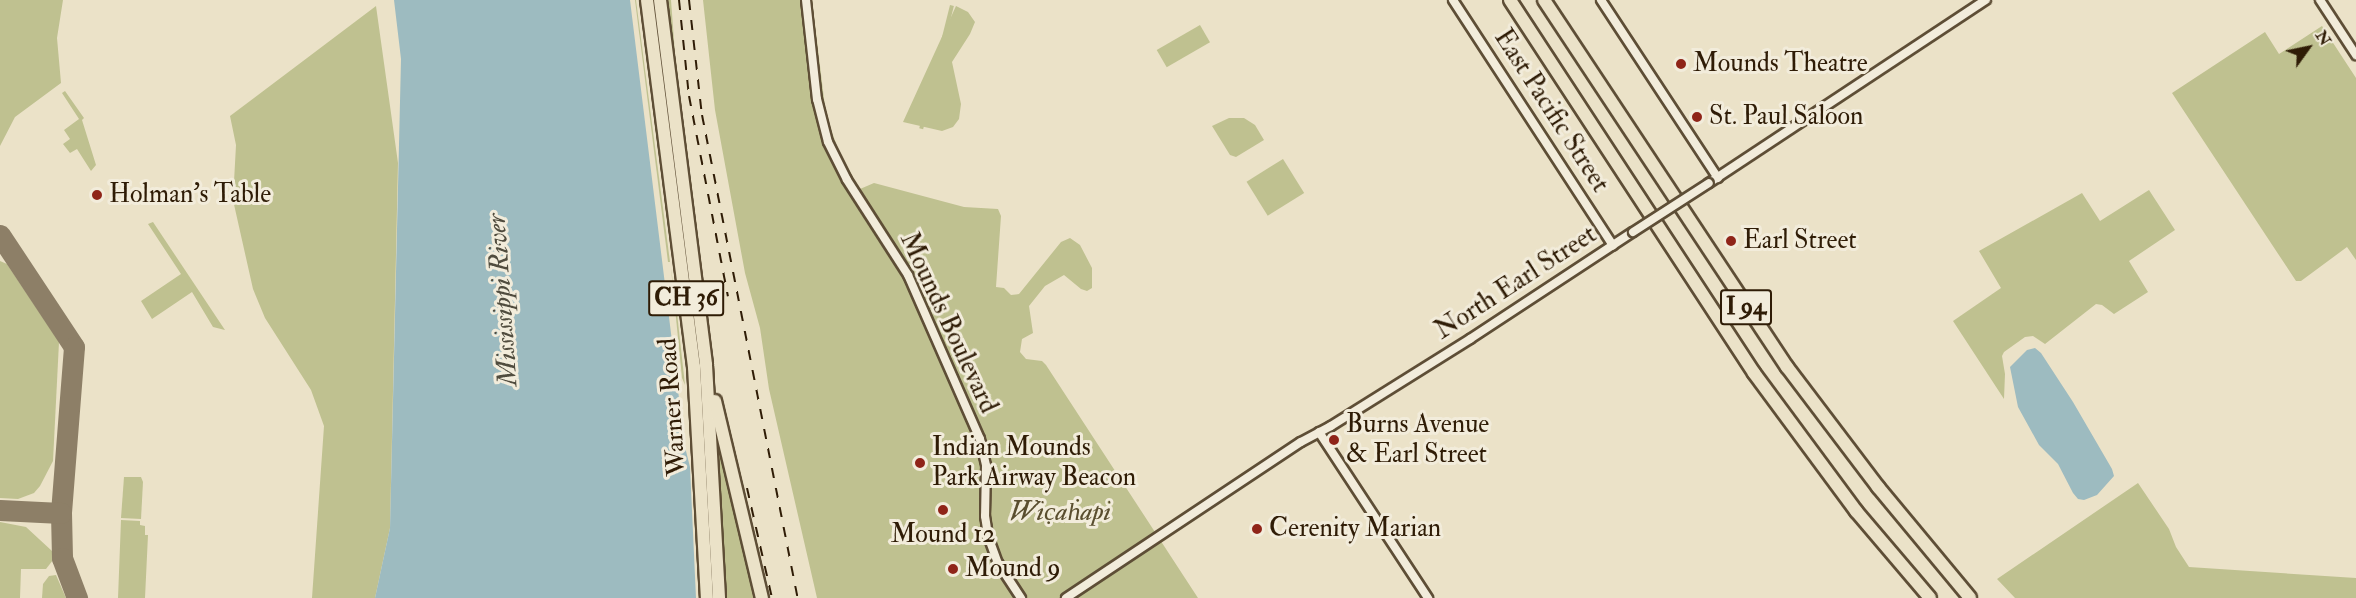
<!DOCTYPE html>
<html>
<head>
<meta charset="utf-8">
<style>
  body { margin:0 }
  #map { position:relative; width:2356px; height:598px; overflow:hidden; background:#ebe2c8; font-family:"IM FELL Double Pica",serif }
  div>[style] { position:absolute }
  .green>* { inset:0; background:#bfc190; transform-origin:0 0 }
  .water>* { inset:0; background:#9dbbc0 }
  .taxiway>* { height:21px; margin:-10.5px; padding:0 10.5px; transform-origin:10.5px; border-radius:10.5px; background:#8d7f67 }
  .roads { filter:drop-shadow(2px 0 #5e4e36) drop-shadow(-2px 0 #5e4e36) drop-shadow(0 2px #5e4e36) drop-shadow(0 -2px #5e4e36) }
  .minor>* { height:8px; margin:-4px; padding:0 4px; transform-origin:4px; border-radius:4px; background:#f2ecdb }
  .highway>* { height:12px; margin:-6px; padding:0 6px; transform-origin:6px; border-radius:6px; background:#ebe2c8 }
  .rail>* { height:2px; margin-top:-1px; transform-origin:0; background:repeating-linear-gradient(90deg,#2f1c06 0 10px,transparent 0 20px) }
  .bridges { filter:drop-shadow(2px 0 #5e4e36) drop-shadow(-2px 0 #5e4e36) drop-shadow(0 2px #5e4e36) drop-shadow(0 -2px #5e4e36) }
  .minor-bridge>* { height:8px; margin:-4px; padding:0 4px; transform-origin:4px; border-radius:4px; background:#f2ecdb }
  .dots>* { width:16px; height:16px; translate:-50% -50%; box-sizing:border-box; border:3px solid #f2ecdb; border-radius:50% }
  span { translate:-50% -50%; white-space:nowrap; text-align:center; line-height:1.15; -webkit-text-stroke:6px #f2ecdb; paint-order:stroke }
  .shield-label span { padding:2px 4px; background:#f2ecdb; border:2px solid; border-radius:4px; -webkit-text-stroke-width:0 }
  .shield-label { font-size:24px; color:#2f1c06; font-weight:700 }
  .poi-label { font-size:26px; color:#2f1c06 }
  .left { translate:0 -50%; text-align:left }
  .street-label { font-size:26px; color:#2f1c06 }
  .park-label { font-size:26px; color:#5a4e2f; font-style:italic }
  .water-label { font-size:27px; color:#504c3e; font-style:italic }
  .north { position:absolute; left:2278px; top:18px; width:60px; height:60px; -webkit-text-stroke:4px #f2ecdb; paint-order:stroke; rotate:57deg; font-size:16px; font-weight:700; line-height:24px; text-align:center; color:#2f1c06 }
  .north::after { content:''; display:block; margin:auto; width:21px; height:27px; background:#2f1c06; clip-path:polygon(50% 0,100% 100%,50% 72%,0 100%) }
</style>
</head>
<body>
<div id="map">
  <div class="green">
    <i style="clip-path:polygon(0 0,63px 0,57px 38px,61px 83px,15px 117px,0 146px)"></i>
    <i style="clip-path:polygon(635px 0,636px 0,670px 262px,668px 262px)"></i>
    <i style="clip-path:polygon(640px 0,642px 0,689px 380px,688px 377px)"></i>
    <i style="clip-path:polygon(665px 0,671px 0,679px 108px)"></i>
    <i style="clip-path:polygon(703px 0,812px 0,826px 115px,839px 152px,858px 186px,860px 189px,874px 183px,964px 207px,998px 209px,1001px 216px,996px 287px,1004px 288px,1011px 295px,1019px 294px,1061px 242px,1070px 238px,1080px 245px,1092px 268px,1092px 288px,1087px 291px,1081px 289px,1064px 275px,1045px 286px,1029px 306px,1033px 333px,1022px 339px,1020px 352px,1026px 359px,1042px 361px,1046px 365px,1198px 598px,817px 598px,769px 389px,760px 328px,745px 273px,715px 110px)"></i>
    <i style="left:950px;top:5px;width:4px;height:127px;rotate:14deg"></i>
    <i style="clip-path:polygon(376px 6px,398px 163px,390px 528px,375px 598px,312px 598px,324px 426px,311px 390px,265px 318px,253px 289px,233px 200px,236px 145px,230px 116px)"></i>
    <i style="clip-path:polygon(956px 6px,968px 12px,975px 22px,970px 34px,952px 62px,961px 104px,959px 119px,953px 127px,942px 131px,903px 122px)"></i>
    <i style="left:1200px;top:25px;width:20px;height:50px;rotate:60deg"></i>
    <i style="clip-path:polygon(2322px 26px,2356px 78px,2356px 260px,2347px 247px,2301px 281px,2296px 281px,2172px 93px,2265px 32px,2279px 54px)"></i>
    <i style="clip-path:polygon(65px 91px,84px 118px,82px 120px,96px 165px,91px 171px,77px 149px,70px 153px,63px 144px,70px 139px,64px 130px,79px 119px,62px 93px)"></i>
    <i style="clip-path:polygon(1229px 118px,1244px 118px,1255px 125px,1264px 140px,1236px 157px,1230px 155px,1212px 126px)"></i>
    <i style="left:1283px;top:159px;width:40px;height:43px;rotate:58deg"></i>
    <i style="clip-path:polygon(2149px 190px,2175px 230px,2129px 261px,2148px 292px,2114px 314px,2102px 305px,2096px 304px,2045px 344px,2033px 336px,2025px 337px,2004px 352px,2002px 356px,2005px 374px,2004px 399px,1953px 321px,2001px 288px,1979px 251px,2082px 193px,2100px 221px)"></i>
    <i style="clip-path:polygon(153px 222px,225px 330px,213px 327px,192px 292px,152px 319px,141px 301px,181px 274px,148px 224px)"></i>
    <i style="clip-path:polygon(0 261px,7px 264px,59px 342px,53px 461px,40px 486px,34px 493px,18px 499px,0 498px)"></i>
    <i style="clip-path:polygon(671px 268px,677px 313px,685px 385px,682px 378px)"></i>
    <i style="clip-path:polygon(716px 440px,720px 440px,758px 598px,725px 598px)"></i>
    <i style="clip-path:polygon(124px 477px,141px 477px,143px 482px,141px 519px,121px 518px)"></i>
    <i style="clip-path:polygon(2138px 483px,2169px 529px,2176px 547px,2189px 567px,2356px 578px,2356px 598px,2015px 598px,1997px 579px)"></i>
    <i style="clip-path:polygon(121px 520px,140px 521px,140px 525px,145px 526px,145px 535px,148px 535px,145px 598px,118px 598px)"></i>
    <i style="clip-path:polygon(0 522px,26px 527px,52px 551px,53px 560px,46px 569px,21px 569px,20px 598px,0 598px)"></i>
    <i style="clip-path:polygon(56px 575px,66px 598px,42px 598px,43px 584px,49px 576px)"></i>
  </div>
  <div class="water">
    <i style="clip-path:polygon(394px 0,630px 0,685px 447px,690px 467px,696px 598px,375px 598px,390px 528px,401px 59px)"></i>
    <i style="clip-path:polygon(2035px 348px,2041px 353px,2073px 402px,2112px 469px,2114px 476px,2097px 495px,2084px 500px,2078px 499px,2073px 493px,2058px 464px,2039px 445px,2018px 407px,2010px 367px,2027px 350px)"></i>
  </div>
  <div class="taxiway">
    <i style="left:0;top:235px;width:134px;rotate:56.5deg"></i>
    <i style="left:74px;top:347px;width:167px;rotate:94.5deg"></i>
    <i style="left:61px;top:513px;width:45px;rotate:88.7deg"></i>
    <i style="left:62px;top:558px;width:43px;rotate:69.4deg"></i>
    <i style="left:0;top:510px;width:61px;rotate:2.8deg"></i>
  </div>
  <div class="roads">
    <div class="minor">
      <i style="left:806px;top:0;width:100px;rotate:83.7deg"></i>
      <i style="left:817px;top:99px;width:44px;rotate:75.7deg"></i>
      <i style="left:828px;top:142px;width:42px;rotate:63.4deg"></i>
      <i style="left:847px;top:180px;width:113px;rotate:57.3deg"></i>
      <i style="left:908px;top:275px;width:179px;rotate:66.3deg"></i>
      <i style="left:980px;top:439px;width:28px;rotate:77deg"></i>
      <i style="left:986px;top:466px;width:50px;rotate:91.1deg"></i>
      <i style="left:985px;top:516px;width:20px;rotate:81deg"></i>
      <i style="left:988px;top:536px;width:29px;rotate:70deg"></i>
      <i style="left:998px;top:563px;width:42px;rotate:56.7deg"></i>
      <i style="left:1453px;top:0;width:293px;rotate:56.9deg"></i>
      <i style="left:1601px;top:0;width:213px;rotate:56.7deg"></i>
      <i style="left:2320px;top:0;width:66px;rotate:56.8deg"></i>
      <i style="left:1709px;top:183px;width:332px;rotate:-33.5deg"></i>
      <i style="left:1319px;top:432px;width:199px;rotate:56.7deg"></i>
      <i style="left:1066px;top:598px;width:282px;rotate:-33.6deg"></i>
      <i style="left:1301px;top:442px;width:34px;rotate:-28deg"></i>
      <i style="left:1331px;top:426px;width:164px;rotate:-32deg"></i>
      <i style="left:1470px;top:339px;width:195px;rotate:-33.3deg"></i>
    </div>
    <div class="highway">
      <i style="left:647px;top:0;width:370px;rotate:82.7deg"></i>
      <i style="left:694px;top:367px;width:231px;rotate:86.8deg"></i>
      <i style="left:660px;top:0;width:368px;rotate:82.8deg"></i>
      <i style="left:706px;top:365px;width:233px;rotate:86.8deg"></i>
      <i style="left:1510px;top:0;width:446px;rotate:56.8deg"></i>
      <i style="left:1754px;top:373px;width:172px;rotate:53.5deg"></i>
      <i style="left:1856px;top:511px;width:114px;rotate:49.6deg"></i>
      <i style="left:1544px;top:0;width:440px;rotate:56.5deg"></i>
      <i style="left:1787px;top:367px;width:151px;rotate:52.8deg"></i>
      <i style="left:1878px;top:487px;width:144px;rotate:50.3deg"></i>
      <i style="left:715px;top:401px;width:203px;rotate:76.6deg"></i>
    </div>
  </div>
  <div class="rail">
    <i style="left:679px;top:0;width:97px;rotate:84.1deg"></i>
    <i style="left:689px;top:96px;width:204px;rotate:79deg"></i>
    <i style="left:689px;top:0;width:116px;rotate:83.6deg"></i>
    <i style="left:702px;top:115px;width:492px;rotate:78.8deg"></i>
    <i style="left:747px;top:488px;width:113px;rotate:77.2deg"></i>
  </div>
  <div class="bridges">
    <div class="minor-bridge">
      <i style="left:1633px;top:232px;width:90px;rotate:-32.8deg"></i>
    </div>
  </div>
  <div class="dots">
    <i style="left:1681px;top:64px;background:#8f2418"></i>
    <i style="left:1697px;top:117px;background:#8f2418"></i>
    <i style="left:97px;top:195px;background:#8f2418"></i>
    <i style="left:1731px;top:241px;background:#8f2418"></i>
    <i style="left:1334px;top:440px;background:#8f2418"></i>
    <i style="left:920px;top:463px;background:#8f2418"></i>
    <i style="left:943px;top:510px;background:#8f2418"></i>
    <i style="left:1257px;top:529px;background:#8f2418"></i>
    <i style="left:953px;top:569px;background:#8f2418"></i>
  </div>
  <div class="shield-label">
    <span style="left:686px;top:298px">CH 36</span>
    <span style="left:1746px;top:307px">I 94</span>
  </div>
  <div class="poi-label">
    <span class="left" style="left:1693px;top:64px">Mounds Theatre</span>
    <span class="left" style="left:1709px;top:117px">St. Paul Saloon</span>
    <span class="left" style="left:109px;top:195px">Holman's Table</span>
    <span class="left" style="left:1743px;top:241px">Earl Street</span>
    <span class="left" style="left:1346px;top:440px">Burns Avenue<br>&amp; Earl Street</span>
    <span class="left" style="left:932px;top:463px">Indian Mounds<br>Park Airway Beacon</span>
    <span class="left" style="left:1269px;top:529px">Cerenity Marian</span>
    <span style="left:943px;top:535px">Mound 12</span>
    <span class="left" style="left:965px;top:569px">Mound 9</span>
  </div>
  <div class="street-label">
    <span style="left:1551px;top:111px;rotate:57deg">East Pacific Street</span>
    <span style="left:1516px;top:283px;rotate:-33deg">North Earl Street</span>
    <span style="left:948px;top:323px;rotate:65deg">Mounds Boulevard</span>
    <span style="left:673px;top:407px;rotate:-94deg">Warner Road</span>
  </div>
  <div class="park-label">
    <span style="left:1060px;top:513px">Wic̣aḣapi</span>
  </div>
  <div class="water-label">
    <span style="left:502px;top:300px;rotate:-94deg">Mississippi River</span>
  </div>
  <div class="north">N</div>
</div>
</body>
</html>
